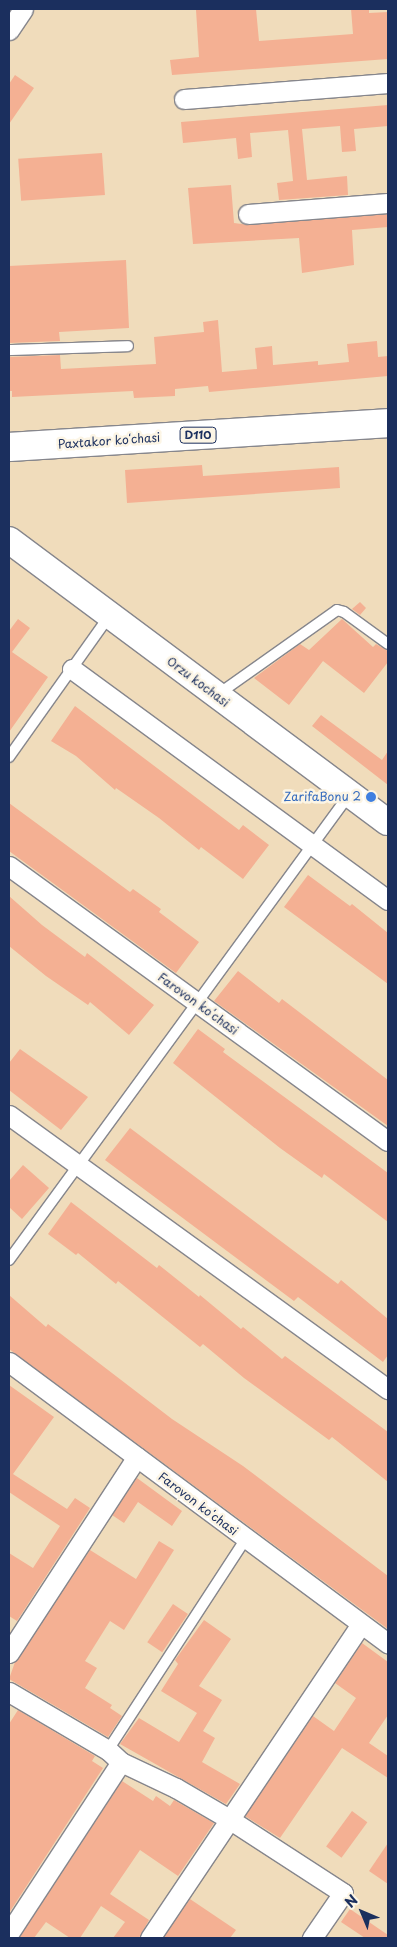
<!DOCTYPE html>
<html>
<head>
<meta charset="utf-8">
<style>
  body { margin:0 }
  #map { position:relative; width:397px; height:1947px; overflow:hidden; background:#f0dcbb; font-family:"Playpen Sans",sans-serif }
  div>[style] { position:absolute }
  .building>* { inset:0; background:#f4b093; transform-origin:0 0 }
  .roads { filter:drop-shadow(1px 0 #86868c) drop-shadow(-1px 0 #86868c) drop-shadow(0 1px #86868c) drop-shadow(0 -1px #86868c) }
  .service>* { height:10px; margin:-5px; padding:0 5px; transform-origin:5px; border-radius:5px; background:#fff }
  .minor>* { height:19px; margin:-9.5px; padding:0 9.5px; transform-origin:9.5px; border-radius:9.5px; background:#fff }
  .secondary>* { height:26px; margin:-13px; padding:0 13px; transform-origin:13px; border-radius:13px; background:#fff }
  .primary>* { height:28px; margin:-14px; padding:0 14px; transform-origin:14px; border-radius:14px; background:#fff }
  .dots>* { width:14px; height:14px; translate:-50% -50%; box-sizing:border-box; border:2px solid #fcf5e5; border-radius:50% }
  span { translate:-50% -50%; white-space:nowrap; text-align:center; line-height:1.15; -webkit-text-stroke:5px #fcf5e5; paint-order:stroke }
  .shield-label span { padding:1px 4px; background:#fcf5e5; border:1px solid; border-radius:4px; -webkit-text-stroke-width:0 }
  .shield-label { font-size:11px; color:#1b2f5e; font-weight:700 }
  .street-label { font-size:12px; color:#1b2f5e }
  .shop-label { font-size:12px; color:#366cbe }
  .right { translate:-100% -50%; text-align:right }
  .frame { position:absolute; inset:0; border:10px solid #1b2f5e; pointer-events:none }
  .north { position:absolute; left:337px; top:1887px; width:50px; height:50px; -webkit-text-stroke:4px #fcf5e5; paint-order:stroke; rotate:315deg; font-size:14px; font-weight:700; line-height:20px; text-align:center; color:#1b2f5e }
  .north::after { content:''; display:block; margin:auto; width:18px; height:22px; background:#1b2f5e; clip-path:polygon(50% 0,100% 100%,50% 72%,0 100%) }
</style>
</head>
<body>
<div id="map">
  <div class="building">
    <i style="clip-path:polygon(208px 9px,256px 9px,259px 41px,353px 34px,351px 9px,369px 9px,369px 13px,388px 12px,388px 59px,172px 75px,170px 60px,199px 57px,196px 10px)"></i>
    <i style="clip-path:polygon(15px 75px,34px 88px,9px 124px,9px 84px)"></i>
    <i style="clip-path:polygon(388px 105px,388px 126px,354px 129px,356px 151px,342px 152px,340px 126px,302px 129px,307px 180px,347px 176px,348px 195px,279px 200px,277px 183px,293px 181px,288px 130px,250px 133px,252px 157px,238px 159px,236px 138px,183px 143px,181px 122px)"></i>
    <i style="left:102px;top:153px;width:42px;height:84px;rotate:86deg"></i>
    <i style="clip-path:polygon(231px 185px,234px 223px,249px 225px,388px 214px,388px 227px,352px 230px,354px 265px,302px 273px,299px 238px,193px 244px,188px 188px)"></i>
    <i style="clip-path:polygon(126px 260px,129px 328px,59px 332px,60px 341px,9px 343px,9px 266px)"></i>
    <i style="clip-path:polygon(218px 320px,222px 372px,257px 369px,255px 348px,272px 346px,273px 365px,318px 361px,318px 365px,349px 362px,347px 344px,377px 341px,378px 357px,388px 356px,388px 376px,209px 392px,208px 386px,175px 389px,175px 396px,134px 398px,133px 391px,12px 397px,12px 391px,9px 391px,9px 357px,60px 355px,61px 369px,156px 364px,154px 337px,204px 332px,203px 322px)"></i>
    <i style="clip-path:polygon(202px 465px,203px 476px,339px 467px,340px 488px,127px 503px,125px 470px)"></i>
    <i style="clip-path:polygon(360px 602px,366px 608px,360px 615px,352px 609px)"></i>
    <i style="clip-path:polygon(18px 619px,30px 628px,12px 652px,48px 677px,9px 732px,9px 631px)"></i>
    <i style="clip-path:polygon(342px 619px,373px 647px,376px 644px,388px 651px,388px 662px,364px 693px,323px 661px,289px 705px,254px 678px,300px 644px,309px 650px)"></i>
    <i style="clip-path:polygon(75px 706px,239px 830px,243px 825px,269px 845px,243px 879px,201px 847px,199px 850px,159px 818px,116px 788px,115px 790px,76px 756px,51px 741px)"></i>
    <i style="clip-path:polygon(321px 715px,382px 760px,388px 751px,388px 785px,312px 726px)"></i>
    <i style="clip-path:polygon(9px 803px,130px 892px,133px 889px,161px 909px,159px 912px,199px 942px,176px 973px,9px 851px)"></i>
    <i style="clip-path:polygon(308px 875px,350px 906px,352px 904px,388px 933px,388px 984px,284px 907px)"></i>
    <i style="clip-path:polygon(9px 896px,42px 925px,85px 957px,87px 953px,154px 1005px,129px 1035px,90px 1002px,88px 1005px,46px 976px,9px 946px)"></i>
    <i style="clip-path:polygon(238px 971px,279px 1003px,282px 999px,388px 1080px,388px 1126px,214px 1001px)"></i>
    <i style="clip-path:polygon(198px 1029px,225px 1049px,223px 1052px,388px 1173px,388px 1222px,324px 1174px,322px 1178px,280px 1148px,173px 1063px)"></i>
    <i style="clip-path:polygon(20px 1049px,88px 1097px,61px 1130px,9px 1090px,9px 1063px)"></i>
    <i style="clip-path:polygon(130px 1128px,338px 1284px,341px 1280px,388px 1319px,388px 1355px,383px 1362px,298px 1297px,294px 1301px,105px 1160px)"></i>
    <i style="clip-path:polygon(23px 1165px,49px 1188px,22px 1219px,9px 1207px,9px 1181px)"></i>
    <i style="clip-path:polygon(71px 1202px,157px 1268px,159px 1265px,199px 1297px,200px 1295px,241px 1329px,243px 1327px,282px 1359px,285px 1356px,388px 1432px,388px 1482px,332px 1437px,329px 1440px,244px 1378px,203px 1344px,200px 1347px,118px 1281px,116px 1284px,78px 1253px,76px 1255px,48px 1234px)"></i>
    <i style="clip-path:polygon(9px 1295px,46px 1327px,48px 1324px,172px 1419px,243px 1466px,388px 1576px,388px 1629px,9px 1349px)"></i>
    <i style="clip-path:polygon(9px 1385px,54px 1417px,13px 1474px,67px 1509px,75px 1498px,90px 1508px,17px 1621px,9px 1616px,9px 1553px,33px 1568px,60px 1526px,9px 1492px)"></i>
    <i style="clip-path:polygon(137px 1478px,182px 1511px,172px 1526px,138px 1502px,124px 1523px,112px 1515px)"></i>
    <i style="clip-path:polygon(159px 1541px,174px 1550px,124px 1630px,110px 1621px,85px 1661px,97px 1668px,85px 1688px,112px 1705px,110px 1708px,122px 1716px,108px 1737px,9px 1679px,15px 1662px,90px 1550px,136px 1579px)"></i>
    <i style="left:173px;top:1604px;width:18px;height:46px;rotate:34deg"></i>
    <i style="clip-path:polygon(204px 1620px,231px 1639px,199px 1686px,222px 1700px,203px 1731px,215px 1738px,202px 1762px,240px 1784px,226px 1804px,120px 1744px,139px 1718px,179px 1742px,197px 1713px,161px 1691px,178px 1664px,175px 1660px)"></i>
    <i style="clip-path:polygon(362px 1643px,388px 1662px,388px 1715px,369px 1743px,388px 1756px,388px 1778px,342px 1748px,280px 1838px,245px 1816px,313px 1716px,334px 1731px,356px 1698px,335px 1683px)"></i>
    <i style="clip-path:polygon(18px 1710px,95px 1756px,92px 1761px,103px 1768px,9px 1913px,9px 1724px)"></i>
    <i style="clip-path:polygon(122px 1781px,153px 1801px,156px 1796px,170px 1806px,174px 1800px,214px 1823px,178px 1876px,140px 1850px,110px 1894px,149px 1920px,139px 1938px,113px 1938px,125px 1922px,101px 1906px,80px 1938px,70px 1938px,46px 1922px,34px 1938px,19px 1938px)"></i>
    <i style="left:352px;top:1811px;width:19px;height:44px;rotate:36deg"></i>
    <i style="clip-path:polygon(388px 1843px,388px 1884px,369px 1871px)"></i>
    <i style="clip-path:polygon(190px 1899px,236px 1930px,230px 1938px,163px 1938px)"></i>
    <i style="clip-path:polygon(350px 1909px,388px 1935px,388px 1938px,365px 1938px,341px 1922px)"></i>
  </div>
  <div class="roads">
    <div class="service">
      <i style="left:9px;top:350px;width:119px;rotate:-1.9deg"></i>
      <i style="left:217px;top:695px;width:147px;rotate:-35.3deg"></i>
      <i style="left:337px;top:610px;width:7px;rotate:16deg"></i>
      <i style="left:344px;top:612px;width:54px;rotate:36deg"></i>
      <i style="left:9px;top:757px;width:174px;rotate:-54.6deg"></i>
      <i style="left:9px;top:1260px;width:576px;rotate:-53.83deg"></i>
      <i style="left:108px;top:1750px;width:251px;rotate:-56.9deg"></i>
    </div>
    <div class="minor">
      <i style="left:9px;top:30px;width:25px;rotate:-56deg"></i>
      <i style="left:184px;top:99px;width:205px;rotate:-4.5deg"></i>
      <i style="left:248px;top:214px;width:140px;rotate:-4.5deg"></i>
      <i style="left:72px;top:669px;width:391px;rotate:36.2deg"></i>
      <i style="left:9px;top:866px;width:468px;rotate:36deg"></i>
      <i style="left:9px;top:1115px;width:468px;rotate:35.9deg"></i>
      <i style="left:9px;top:1362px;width:472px;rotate:36.6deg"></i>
      <i style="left:9px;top:1653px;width:234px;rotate:-56.9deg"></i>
      <i style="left:9px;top:1692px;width:115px;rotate:30.4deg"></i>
      <i style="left:108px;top:1750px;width:18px;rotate:43deg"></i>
      <i style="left:121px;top:1762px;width:61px;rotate:25.3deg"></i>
      <i style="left:176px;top:1788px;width:61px;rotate:30.3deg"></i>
      <i style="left:229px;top:1819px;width:136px;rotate:33deg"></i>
      <i style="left:343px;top:1893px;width:55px;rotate:124.6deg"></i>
      <i style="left:9px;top:1933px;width:204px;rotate:-56.8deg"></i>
      <i style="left:150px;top:1938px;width:378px;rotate:-56.1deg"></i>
    </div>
    <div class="secondary">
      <i style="left:9px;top:540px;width:472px;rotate:36.7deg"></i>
    </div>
    <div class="primary">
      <i style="left:9px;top:447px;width:380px;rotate:-3.6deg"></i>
    </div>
  </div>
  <div class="dots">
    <i style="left:371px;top:797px;background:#3f7fe0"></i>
  </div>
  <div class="shield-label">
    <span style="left:198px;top:435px">D110</span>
  </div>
  <div class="street-label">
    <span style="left:109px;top:441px;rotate:-4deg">Paxtakor koʻchasi</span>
    <span style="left:198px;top:682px;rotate:37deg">Orzu kochasi</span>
    <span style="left:198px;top:1004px;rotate:36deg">Farovon koʻchasi</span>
    <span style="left:198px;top:1504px;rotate:37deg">Farovon koʻchasi</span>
  </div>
  <div class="shop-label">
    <span class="right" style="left:361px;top:797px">ZarifaBonu 2</span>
  </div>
  <div class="frame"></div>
  <div class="north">N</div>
</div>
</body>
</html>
